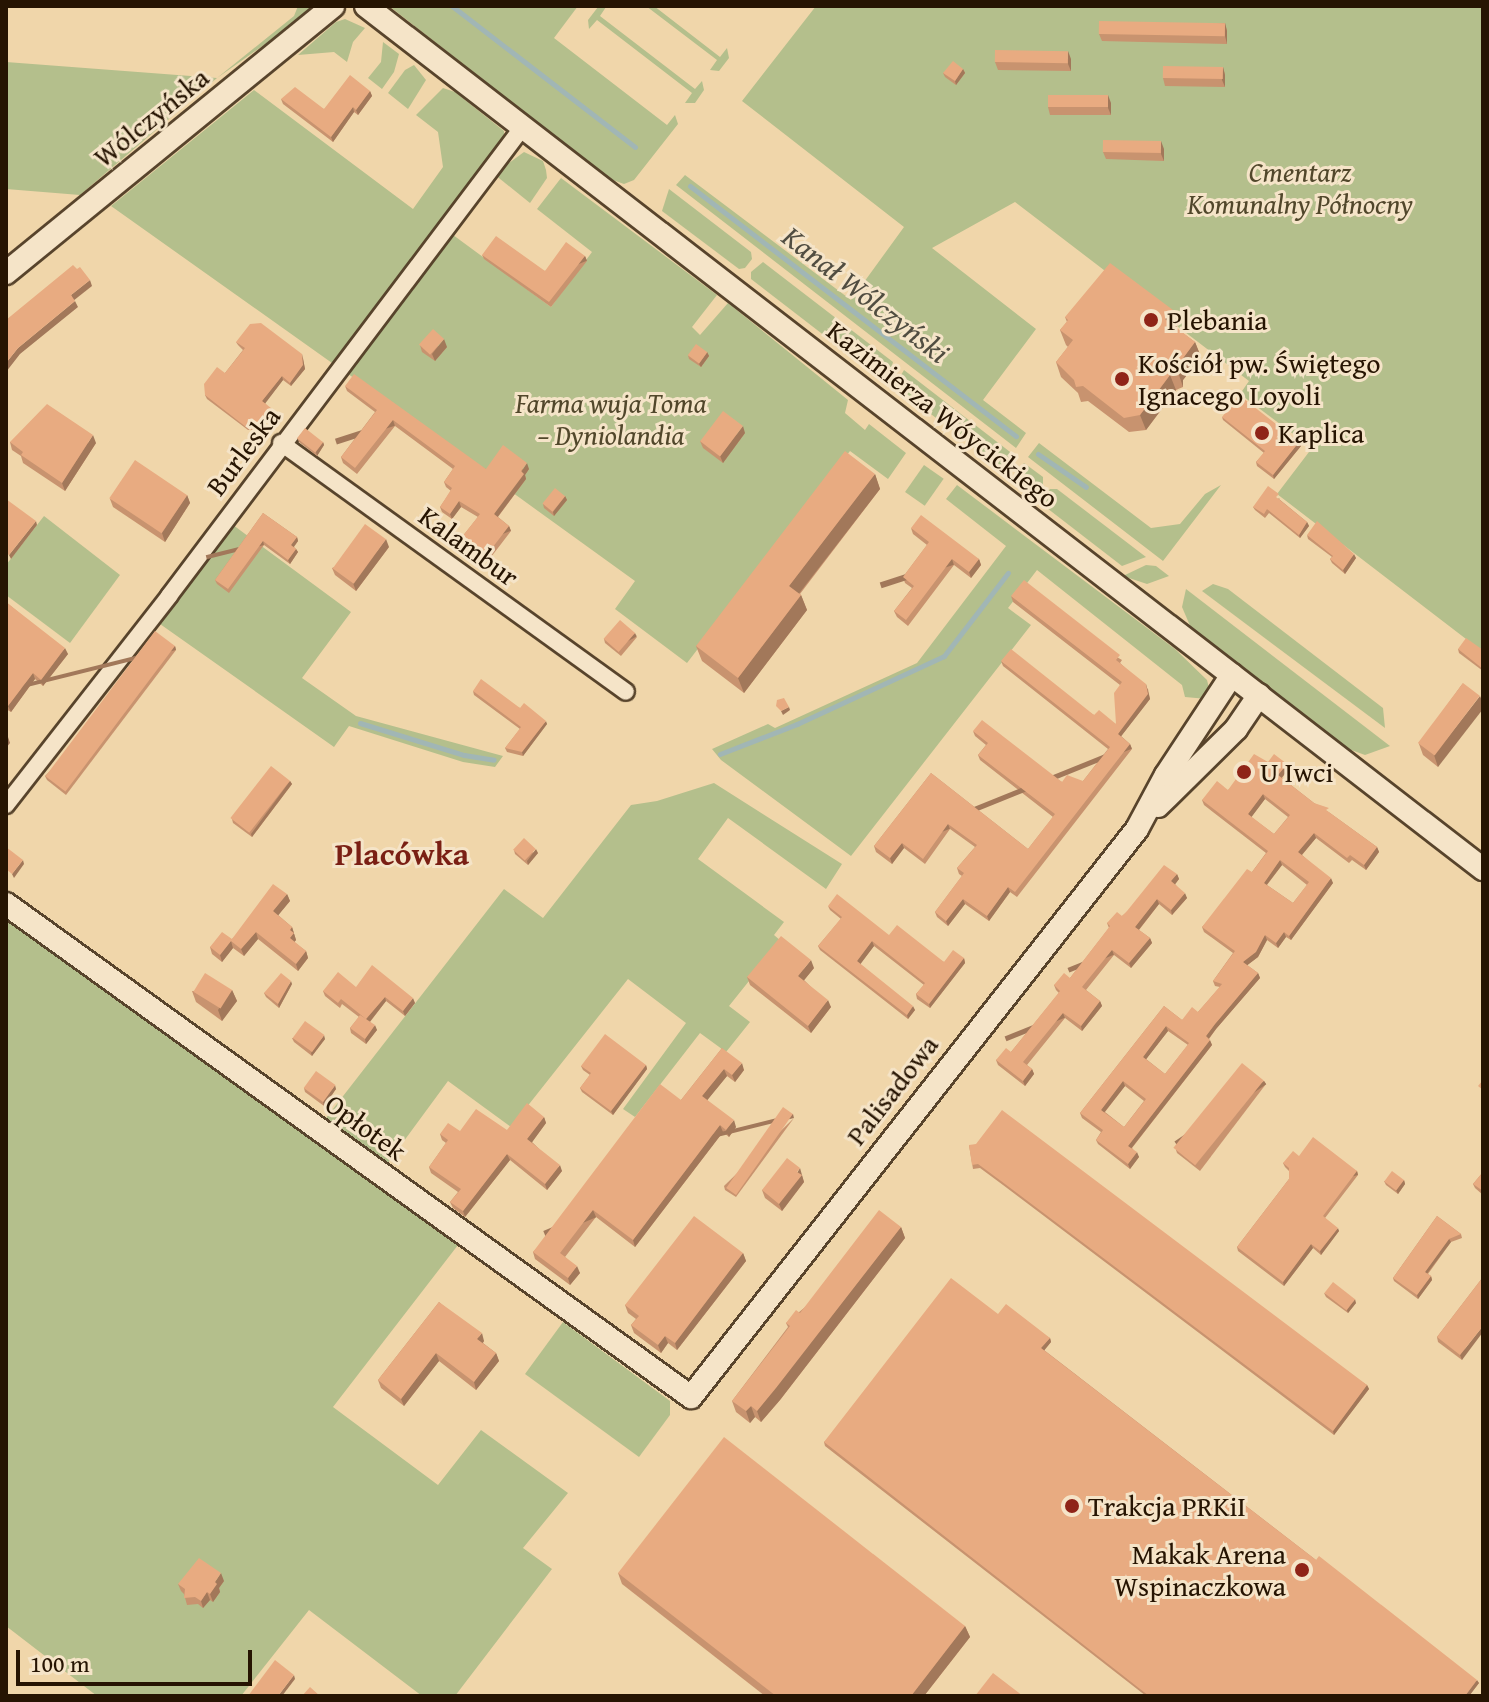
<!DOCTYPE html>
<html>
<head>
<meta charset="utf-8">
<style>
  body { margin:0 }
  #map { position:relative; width:1489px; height:1702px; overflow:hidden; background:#f0d6aa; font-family:"Gentium Book Plus",serif }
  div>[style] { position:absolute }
  .green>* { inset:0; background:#b4bf8c; transform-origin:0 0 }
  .stream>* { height:5px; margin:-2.5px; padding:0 2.5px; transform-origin:2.5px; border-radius:2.5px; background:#a1b6b5 }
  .roads { filter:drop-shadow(2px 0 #58442c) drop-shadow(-2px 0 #58442c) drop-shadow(0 2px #58442c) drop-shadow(0 -2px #58442c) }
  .street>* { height:16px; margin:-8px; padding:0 8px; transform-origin:8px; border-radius:8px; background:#f5e4c8 }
  .secondary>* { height:22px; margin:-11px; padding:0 11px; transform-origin:11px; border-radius:11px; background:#f5e4c8 }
  .wall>* { inset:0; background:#c8936f }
  .shaded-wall>* { inset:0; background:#a2785a; transform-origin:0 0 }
  .building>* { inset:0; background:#e8ab81; transform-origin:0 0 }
  .dots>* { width:22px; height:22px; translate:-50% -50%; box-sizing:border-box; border:4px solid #f5e4c8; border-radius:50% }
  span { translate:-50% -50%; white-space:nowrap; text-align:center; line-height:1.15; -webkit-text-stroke:6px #f5e4c8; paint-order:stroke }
  .street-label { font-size:28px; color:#261402 }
  .park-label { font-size:28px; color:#51472b; font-style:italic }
  .poi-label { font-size:28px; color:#261402 }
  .left { translate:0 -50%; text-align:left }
  .right { translate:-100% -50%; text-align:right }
  .water-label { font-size:30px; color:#514d41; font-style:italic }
  .quarter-label { font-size:32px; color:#7a1f14; font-weight:700 }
  .frame { position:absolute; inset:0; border:8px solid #261402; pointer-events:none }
  .scale { position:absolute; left:16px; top:1650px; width:236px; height:36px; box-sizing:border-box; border:4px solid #261402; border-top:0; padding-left:10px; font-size:24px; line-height:28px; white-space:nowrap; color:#261402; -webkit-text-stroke:6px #f5e4c8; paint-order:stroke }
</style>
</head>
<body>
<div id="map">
  <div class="green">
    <i style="clip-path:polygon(298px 6px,319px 6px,217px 78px,80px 195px,6px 189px,6px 62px,217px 78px,294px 16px)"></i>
    <i style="clip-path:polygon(389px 6px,578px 6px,554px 38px,667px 125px,675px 115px,678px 124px,634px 180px,624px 184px,610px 179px)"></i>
    <i style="clip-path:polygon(646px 6px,654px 6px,720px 57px,727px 48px,729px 58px,719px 71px,710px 70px,717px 60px)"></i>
    <i style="clip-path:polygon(816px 6px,1483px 6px,1483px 652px,1277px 494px,1312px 448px,1240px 394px,1249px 381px,1015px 202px,932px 248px,1036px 329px,983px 400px,1026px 433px,1016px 448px,676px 185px,685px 175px,851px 300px,904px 227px,742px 101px)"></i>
    <i style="clip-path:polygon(598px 7px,606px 7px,600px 16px,695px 89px,702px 81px,704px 90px,695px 103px,685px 103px,692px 93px,597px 20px,589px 29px,588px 20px)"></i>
    <i style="clip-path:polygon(345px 19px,365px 28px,353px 42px,347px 62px,334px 52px,298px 55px,336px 22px)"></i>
    <i style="clip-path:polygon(383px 42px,399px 54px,394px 72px,382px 89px,368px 78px,381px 62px)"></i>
    <i style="clip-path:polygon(414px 65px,426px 80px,408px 109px,388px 93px,405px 70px)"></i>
    <i style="clip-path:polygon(443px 88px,455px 92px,504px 131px,504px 137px,332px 363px,111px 206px,254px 90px,413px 209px,443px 167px,438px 132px,416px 115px)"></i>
    <i style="clip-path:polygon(524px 152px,543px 161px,546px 170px,547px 178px,530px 203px,494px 174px)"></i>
    <i style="clip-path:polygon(561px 178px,717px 295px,692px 327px,700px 335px,728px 303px,848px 400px,845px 413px,865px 430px,869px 424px,906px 453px,888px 479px,850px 451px,687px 663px,615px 609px,635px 581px,344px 371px,449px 232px,551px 307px,592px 252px,537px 209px)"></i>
    <i style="clip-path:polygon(669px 189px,751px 252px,752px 259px,745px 268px,739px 269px,662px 211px)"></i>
    <i style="clip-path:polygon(763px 262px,893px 362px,888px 379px,882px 380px,751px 279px,751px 272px)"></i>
    <i style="clip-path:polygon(904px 370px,1014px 455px,1001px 473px,962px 437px,894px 387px)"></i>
    <i style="clip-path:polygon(1039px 443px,1151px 528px,1180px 524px,1205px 494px,1221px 485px,1163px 561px,1028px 457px)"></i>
    <i style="clip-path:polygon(1024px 463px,1043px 477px,1043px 485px,1037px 494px,1030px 495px,1011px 480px)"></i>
    <i style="left:924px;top:465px;width:24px;height:33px;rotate:35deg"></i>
    <i style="clip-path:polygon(957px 485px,1175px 649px,1207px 680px,1210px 692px,1207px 699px,1185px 697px,1182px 685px,1037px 570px,1008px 608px,1031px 625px,851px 856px,721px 760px,712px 749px,768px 724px,775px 728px,917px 663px,1006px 546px,946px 499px)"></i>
    <i style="clip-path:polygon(1050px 489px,1057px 489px,1146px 557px,1122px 566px,1043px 505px,1042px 498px)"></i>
    <i style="clip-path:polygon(44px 516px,120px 575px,70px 643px,6px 595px,6px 565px)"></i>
    <i style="clip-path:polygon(229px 522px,351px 612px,302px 678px,356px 716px,503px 756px,495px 767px,463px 762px,349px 726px,334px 747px,160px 624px,156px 621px)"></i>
    <i style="clip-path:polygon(1146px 565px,1156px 566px,1169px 576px,1147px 584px,1123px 576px)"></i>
    <i style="clip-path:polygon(1213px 584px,1228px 589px,1383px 708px,1385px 728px,1202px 591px)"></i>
    <i style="clip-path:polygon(1186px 589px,1390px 746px,1365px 755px,1343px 747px,1191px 628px,1182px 607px)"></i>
    <i style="clip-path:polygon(714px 783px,842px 864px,826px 889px,728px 818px,698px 859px,784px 922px,774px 935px,781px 941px,729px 1006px,750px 1022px,726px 1052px,700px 1033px,635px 1117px,623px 1109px,686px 1023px,628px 979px,511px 1127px,448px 1081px,387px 1164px,326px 1118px,504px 889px,543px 918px,631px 805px,657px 801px)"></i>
    <i style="clip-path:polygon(6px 920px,458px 1245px,333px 1407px,438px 1485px,481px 1430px,568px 1493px,523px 1548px,552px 1569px,455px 1696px,422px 1696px,309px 1610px,241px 1696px,97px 1696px,6px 1626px)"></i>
    <i style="clip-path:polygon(563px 1322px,670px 1401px,670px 1415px,639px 1457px,525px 1374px)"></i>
  </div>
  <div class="stream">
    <i style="left:452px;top:6px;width:231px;rotate:37.6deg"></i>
    <i style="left:690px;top:186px;width:411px;rotate:37.5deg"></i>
    <i style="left:1038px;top:454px;width:58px;rotate:34.5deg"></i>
    <i style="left:360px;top:723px;width:109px;rotate:17.1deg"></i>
    <i style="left:464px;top:755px;width:30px;rotate:9deg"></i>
    <i style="left:720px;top:754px;width:83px;rotate:-21.3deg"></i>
    <i style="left:797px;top:724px;width:162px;rotate:-24.8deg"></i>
    <i style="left:944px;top:656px;width:105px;rotate:-52.4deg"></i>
  </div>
  <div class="roads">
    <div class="street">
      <i style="left:281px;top:443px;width:425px;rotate:35.8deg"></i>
      <i style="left:6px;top:805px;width:265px;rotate:-52deg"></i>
      <i style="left:169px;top:596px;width:586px;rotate:-52.97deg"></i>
    </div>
    <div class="secondary">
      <i style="left:366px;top:6px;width:1412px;rotate:37.69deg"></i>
      <i style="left:6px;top:273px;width:422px;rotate:-39.2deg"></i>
      <i style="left:1158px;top:806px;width:110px;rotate:-44.6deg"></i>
      <i style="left:1236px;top:729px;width:41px;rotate:-55.9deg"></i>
      <i style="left:6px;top:904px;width:844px;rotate:35.74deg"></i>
      <i style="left:691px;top:1397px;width:722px;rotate:-51.86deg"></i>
      <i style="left:1137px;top:829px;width:61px;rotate:-61.8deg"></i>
      <i style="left:1166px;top:775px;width:120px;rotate:-56.6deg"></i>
    </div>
  </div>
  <div class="wall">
    <i style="clip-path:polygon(1225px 23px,1227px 31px,1227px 44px,1102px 41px,1099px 34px)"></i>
    <i style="clip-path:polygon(1071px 59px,1071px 71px,998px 70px,995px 62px)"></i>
    <i style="clip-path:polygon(1223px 67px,1225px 75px,1225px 87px,1165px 86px,1163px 78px)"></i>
    <i style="clip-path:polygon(963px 69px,965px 73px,956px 85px,945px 77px,943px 73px)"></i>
    <i style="clip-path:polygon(370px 91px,372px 96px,358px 115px,354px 112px,333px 142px,283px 104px,281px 99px,324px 109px)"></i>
    <i style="clip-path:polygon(1111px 103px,1111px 115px,1050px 115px,1048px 107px)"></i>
    <i style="clip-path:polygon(1164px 149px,1164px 161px,1106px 159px,1103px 152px)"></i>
    <i style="clip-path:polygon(482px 255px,545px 271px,585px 256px,587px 261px,551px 307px,484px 259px)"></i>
    <i style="clip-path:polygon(1065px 317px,1178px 325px,1176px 328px,1195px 342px,1201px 357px,1183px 380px,1183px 387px,1176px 390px,1146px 430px,1129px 432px,1088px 401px,1081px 402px,1078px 393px,1061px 377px,1056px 362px,1068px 347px,1066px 345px,1060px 330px,1067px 322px)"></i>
    <i style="clip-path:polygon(236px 342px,303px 358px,305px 369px,291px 386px,283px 380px,265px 403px,272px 412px,259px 429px,248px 430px,207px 399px,205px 395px,225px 373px,243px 350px,238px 345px)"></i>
    <i style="clip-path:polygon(420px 345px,447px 347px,435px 361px,422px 352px)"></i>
    <i style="clip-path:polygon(707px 352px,709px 356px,701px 367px,689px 359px,688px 355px)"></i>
    <i style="clip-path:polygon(345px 386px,486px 469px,529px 469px,525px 475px,526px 479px,498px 517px,509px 526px,511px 531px,488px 561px,464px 543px,462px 537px,478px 517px,461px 507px,452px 519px,442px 512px,440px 507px,451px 491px,446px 487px,444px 482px,453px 469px,395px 426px,357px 474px,343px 463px,341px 457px,375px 412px,347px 391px)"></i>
    <i style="clip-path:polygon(1222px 417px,1299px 442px,1301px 446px,1274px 479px,1257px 466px,1256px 462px,1264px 453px,1223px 420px)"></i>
    <i style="clip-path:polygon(745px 433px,723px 463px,703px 448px,700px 441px)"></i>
    <i style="clip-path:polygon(297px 438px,323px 442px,324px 445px,317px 456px,299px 442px)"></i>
    <i style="clip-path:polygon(10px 442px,96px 443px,65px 491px,23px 463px,21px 456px,12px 450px)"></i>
    <i style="clip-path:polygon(875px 474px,880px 489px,800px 594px,801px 595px,807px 610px,744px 693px,702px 661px,696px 646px)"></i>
    <i style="clip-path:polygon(187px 495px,190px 503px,165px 542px,113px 507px,110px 499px)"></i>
    <i style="clip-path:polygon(565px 496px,567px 500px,554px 516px,544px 508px,543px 504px)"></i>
    <i style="clip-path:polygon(1280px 498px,1279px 499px,1307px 522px,1309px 526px,1300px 538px,1269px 513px,1265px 518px,1255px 510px,1253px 507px)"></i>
    <i style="clip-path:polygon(263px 513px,297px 537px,298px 541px,294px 547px,296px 549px,298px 552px,290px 564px,264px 545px,229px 593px,217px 584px,215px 580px)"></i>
    <i style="clip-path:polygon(911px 528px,979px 559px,981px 565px,971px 578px,954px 565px,908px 626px,897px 617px,894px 611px,912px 588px,905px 583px,903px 577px,927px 545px,913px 534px)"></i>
    <i style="clip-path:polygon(1307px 535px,1356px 558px,1345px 574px,1332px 563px,1330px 559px,1332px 557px,1308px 539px)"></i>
    <i style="clip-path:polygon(389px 547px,356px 591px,335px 575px,332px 568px)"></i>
    <i style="clip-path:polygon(1011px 596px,1122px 660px,1120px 663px,1148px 689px,1150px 699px,1121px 736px,1130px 744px,1132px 749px,1017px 897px,1010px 892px,989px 921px,965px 904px,948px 926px,937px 917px,935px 912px,962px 876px,959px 874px,957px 868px,975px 847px,950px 829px,925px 864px,904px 848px,892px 864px,876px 852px,874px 846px,931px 773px,1028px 849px,1053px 817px,980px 760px,978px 755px,986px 745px,975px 736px,973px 731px,1062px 782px,1083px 781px,1108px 749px,1003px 666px,1001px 661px,1094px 715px,1116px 724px,1120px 685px,1013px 602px)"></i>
    <i style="clip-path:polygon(6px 602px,68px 654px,43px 686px,35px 679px,11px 712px,6px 709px)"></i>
    <i style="clip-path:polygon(637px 637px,621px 656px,605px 643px,604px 639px)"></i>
    <i style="clip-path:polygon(175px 646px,176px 650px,66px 795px,47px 780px,45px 776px)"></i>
    <i style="clip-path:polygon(1458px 649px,1483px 650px,1483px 671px,1459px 653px)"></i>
    <i style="clip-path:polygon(1463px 683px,1438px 767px,1423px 755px,1419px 744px)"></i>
    <i style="clip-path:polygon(473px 691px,520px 708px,547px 724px,523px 756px,507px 752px,505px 748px,520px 729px,474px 695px)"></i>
    <i style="clip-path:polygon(evenodd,1268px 762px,1287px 764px,1289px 768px,1282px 778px,1314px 803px,1330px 813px,1377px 847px,1379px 852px,1366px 870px,1352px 860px,1349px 863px,1316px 838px,1302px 855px,1333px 883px,1291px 940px,1286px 937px,1278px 948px,1267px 940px,1258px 957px,1247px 965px,1258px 973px,1260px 978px,1216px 1029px,1209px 1039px,1212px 1045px,1132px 1148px,1139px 1157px,1130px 1169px,1098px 1144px,1096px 1140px,1101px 1132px,1082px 1118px,1080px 1113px,1164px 1006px,1182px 1020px,1198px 1012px,1220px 987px,1215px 986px,1213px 981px,1233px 953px,1204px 932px,1202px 927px,1252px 872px,1266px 853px,1204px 805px,1202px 800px,1228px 790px,1268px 762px,1265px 799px,1288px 817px,1274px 834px,1251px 817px,1265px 799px,1268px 762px,1282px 865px,1307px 885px,1293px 903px,1267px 885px,1282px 865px,1268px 762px,1168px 1031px,1188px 1045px,1165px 1074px,1146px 1059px,1168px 1031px,1268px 762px,1125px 1086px,1144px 1101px,1124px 1127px,1105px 1112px,1125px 1086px)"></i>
    <i style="clip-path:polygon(290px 781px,292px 784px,252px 837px,233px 823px,232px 819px)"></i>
    <i style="clip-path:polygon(514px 850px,538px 853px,528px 865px,515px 854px)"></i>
    <i style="clip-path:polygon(1177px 874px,1179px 879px,1175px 884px,1187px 898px,1172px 915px,1159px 904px,1139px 930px,1150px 938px,1152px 943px,1131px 968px,1114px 955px,1086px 990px,1100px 1001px,1102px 1006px,1082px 1031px,1065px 1018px,1027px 1065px,1032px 1069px,1034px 1074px,1025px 1086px,998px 1065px,996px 1060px,1011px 1052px,1059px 993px,1056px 990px,1054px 985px,1070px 978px,1109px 928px,1107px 923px,1122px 916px)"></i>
    <i style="clip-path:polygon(287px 894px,290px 901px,278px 915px,292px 927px,296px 940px,294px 942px,306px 951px,308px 958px,298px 971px,258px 939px,244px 956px,233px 948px,222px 962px,212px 954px,210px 947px,232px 939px)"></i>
    <i style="clip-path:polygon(828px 906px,944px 962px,964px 958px,965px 963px,930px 1008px,917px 999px,916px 994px,924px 985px,874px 946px,860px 964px,915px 1010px,908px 1019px,820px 950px,818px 946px,841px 919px,830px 910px)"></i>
    <i style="clip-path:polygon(814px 968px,804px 980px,831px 1007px,811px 1033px,750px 985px,747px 977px)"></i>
    <i style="clip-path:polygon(292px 984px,279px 1008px,266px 997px,264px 993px)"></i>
    <i style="clip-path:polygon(356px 987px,415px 1003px,405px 1016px,386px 1001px,370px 1022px,377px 1030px,366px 1044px,351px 1033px,350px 1028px,359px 1017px,342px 1004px,340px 1008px,325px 996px,323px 991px)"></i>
    <i style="clip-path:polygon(232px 990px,237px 1001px,222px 1021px,196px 1002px,192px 991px)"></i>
    <i style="clip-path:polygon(292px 1038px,325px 1039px,312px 1056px,294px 1042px)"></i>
    <i style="clip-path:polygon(722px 1048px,744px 1070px,735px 1082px,727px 1076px,707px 1100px,736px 1127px,729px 1137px,723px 1132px,635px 1247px,596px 1217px,565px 1257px,580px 1273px,570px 1285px,535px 1259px,533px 1252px,681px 1100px)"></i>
    <i style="clip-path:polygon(646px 1065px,647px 1069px,613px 1115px,582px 1092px,580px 1088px,590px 1075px,583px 1070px,581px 1066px)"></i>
    <i style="clip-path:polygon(1264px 1081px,1266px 1084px,1200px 1171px,1177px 1153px,1176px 1150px)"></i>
    <i style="clip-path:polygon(304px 1088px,336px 1089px,324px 1106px,305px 1092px)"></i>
    <i style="clip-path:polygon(544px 1117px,546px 1123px,532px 1142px,562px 1171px,547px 1190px,510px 1160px,465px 1217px,453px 1208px,450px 1202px,458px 1192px,431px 1173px,429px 1167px,446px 1143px,442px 1140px,440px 1134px,460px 1131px,507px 1130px)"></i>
    <i style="clip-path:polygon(794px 1118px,736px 1197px,725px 1190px,724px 1186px)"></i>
    <i style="clip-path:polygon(969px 1145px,1367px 1385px,1369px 1389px,1334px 1435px,1003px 1185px,980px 1168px,973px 1169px)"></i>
    <i style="clip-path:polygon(1299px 1156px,1357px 1171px,1358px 1175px,1325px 1218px,1339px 1231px,1321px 1255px,1313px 1248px,1284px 1286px,1238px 1251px,1237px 1247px,1289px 1179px,1289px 1171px,1285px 1167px,1283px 1163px)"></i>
    <i style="clip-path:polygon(1483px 1172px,1483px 1195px,1475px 1188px,1473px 1184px)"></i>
    <i style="clip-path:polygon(802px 1176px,804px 1182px,782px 1211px,765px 1198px,762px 1190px)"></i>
    <i style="clip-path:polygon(1404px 1180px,1405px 1184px,1398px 1194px,1386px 1185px,1384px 1181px)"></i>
    <i style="clip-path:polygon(1437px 1216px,1461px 1234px,1462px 1238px,1451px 1242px,1428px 1274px,1431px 1276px,1432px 1280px,1418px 1299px,1394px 1281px,1393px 1278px)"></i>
    <i style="clip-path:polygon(901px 1227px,905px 1238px,780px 1400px,761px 1422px,755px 1417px,750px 1423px,736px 1412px,732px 1401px,788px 1327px,786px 1323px)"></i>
    <i style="clip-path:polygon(743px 1253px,746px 1261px,677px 1350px,668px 1343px,661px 1353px,634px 1333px,631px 1325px,636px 1319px,628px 1313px,625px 1305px)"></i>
    <i style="clip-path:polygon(1483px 1277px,1462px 1360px,1438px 1342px,1437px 1337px)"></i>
    <i style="clip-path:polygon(1324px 1293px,1356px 1303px,1348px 1313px,1326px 1297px)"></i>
    <i style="clip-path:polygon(439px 1302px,484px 1341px,483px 1343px,496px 1353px,499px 1361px,476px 1390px,439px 1361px,404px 1406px,381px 1388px,378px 1380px)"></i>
    <i style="clip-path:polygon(998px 1314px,1050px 1338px,1051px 1342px,1044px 1350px,1316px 1560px,1479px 1683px,1469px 1696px,1146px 1696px,825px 1446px,824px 1442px)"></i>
    <i style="clip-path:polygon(618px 1573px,965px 1626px,970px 1637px,924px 1696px,765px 1696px,622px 1584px)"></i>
    <i style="clip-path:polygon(224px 1581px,219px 1588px,220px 1592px,213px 1602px,210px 1600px,203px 1608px,198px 1604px,187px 1605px,184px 1594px,181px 1591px,178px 1584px)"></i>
  </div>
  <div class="shaded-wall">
    <i style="clip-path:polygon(1225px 23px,1227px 31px,1227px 44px,1225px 36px)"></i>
    <i style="clip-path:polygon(1068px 51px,1071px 59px,1071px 71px,1068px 64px)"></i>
    <i style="clip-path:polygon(1223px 67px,1225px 75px,1225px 87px,1222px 80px)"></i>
    <i style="clip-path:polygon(963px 69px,965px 73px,956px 85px,955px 81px)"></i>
    <i style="clip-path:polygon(370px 91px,372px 96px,358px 115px,356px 110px)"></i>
    <i style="clip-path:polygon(1108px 95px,1111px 103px,1111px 115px,1108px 108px)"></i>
    <i style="clip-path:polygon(353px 107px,354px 112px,333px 142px,331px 137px)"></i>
    <i style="clip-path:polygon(1161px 141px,1164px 149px,1164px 161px,1161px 154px)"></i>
    <i style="left:585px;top:256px;width:5px;height:58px;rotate:68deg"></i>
    <i style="clip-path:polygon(90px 280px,92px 286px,73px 301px,71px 295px)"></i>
    <i style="clip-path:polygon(75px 301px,78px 307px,20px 354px,6px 372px,6px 363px,18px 348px)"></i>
    <i style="clip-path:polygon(1173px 310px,1178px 325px,1170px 334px,1165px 319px)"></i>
    <i style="clip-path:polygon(444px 339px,447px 347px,435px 361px,432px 354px)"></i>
    <i style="clip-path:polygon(1195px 342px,1201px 357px,1183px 380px,1183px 387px,1178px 372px,1178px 365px)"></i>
    <i style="clip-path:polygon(707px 352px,709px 356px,701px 367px,699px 364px)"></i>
    <i style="clip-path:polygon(302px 354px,305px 369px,291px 386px,290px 383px)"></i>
    <i style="clip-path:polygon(1170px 375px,1176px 390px,1146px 430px,1140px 415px)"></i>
    <i style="clip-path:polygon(282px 376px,283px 380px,264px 405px,262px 401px)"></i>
    <i style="clip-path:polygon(271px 408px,272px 412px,259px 429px,257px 425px)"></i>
    <i style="left:393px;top:420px;width:6px;height:61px;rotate:72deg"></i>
    <i style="clip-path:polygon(743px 426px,745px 433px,723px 463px,720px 456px)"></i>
    <i style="clip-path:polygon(93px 435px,96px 443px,65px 491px,62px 483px)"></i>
    <i style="clip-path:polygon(323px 442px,324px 445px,317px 456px,316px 452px)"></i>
    <i style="clip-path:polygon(1299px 442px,1301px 446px,1274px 479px,1273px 475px)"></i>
    <i style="clip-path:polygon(527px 463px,529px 469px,525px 475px,526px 479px,496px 519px,494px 514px)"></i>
    <i style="clip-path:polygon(875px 474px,880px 489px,794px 600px,789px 586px)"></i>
    <i style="clip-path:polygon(187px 495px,190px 503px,165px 542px,162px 533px)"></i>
    <i style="clip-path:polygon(565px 496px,567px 500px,554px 516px,553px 512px)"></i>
    <i style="clip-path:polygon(459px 501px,461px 507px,452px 519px,450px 514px)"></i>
    <i style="clip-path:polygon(36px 521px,37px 525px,11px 559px,9px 555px)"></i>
    <i style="clip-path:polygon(1307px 522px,1309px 526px,1300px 538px,1299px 535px)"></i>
    <i style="left:509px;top:526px;width:5px;height:38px;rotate:68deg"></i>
    <i style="clip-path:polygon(297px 537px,298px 541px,292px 549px,291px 545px)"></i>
    <i style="clip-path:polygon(386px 539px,389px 547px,356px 591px,353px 583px)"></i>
    <i style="left:263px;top:541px;width:4px;height:59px;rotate:76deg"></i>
    <i style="clip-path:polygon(296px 549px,298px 552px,290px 564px,288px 560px)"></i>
    <i style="clip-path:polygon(1354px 554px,1356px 558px,1345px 574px,1343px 570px)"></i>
    <i style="left:952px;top:559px;width:6px;height:76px;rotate:72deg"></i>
    <i style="clip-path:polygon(979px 559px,981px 565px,971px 578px,969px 572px)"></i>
    <i style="clip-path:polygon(801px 595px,807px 610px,744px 693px,738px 678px)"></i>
    <i style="left:635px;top:633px;width:4px;height:25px;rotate:63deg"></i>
    <i style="left:175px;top:646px;width:4px;height:182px;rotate:76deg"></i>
    <i style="clip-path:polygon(65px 648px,68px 654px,43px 686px,41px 680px)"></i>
    <i style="clip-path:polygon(33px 673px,35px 679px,11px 712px,8px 706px)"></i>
    <i style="clip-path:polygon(1146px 684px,1150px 699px,1119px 739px,1118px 734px)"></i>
    <i style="clip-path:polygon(1480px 696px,1483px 703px,1483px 709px,1438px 767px,1434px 755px)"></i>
    <i style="clip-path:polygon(789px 707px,790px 710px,783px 715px,781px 711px)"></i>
    <i style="clip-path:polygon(546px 721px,547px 724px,523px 756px,522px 752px)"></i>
    <i style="clip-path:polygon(8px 737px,10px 743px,6px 748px,6px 739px)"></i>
    <i style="left:1130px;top:744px;width:5px;height:187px;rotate:68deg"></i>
    <i style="clip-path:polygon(1287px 764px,1289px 768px,1280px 780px,1278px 775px)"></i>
    <i style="clip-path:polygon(290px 781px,292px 784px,252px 837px,251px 834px)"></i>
    <i style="clip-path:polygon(1263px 794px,1265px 799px,1250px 819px,1248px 814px)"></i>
    <i style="left:948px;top:824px;width:5px;height:43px;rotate:68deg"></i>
    <i style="clip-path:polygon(1314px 833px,1316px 838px,1300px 857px,1298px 852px)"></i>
    <i style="clip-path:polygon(902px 843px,904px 848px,892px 864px,890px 858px)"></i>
    <i style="clip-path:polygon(1377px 847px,1379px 852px,1366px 870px,1364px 865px)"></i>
    <i style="clip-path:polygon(536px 849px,538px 853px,528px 865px,527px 861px)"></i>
    <i style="clip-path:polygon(23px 860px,24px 864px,14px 878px,12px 874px)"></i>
    <i style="clip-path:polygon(1280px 860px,1282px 865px,1265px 887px,1264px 883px)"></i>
    <i style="clip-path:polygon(1177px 874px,1179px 879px,1173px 887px,1171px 881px)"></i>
    <i style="clip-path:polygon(1331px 878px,1333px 883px,1291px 940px,1289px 936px)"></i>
    <i style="clip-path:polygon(1008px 887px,1010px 892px,989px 921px,987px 916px)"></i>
    <i style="clip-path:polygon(1185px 893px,1187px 898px,1172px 915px,1171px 910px)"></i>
    <i style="clip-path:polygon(287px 894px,290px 901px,276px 918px,273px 911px)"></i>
    <i style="clip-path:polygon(963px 899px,965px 904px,948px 926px,946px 921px)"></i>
    <i style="clip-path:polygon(1157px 899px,1159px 904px,1137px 932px,1135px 927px)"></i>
    <i style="clip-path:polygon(292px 927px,296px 940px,292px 945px,290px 938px,290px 930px)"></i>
    <i style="clip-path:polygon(256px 932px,258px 939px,244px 956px,241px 949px)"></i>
    <i style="clip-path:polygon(1284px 932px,1286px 937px,1278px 948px,1276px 943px)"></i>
    <i style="clip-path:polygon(1265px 935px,1267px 940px,1258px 957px,1245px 967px,1243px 962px)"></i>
    <i style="clip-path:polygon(1150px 938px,1152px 943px,1131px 968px,1129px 963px)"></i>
    <i style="clip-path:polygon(231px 941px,233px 948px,222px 962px,220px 955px)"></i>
    <i style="clip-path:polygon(872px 941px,874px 946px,859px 966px,857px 961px)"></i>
    <i style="left:1112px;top:950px;width:5px;height:48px;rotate:68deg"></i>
    <i style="clip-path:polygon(306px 951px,308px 958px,298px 971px,296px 964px)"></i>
    <i style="clip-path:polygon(964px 958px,965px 963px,930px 1008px,929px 1004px)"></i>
    <i style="clip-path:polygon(811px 960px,814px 968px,801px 984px,798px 976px)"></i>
    <i style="clip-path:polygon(1258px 973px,1260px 978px,1216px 1029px,1207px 1041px,1206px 1036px,1215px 1024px)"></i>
    <i style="clip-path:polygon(291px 981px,292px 984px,279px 1008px,278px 1004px)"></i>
    <i style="clip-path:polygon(232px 990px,237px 1001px,222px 1021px,218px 1010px)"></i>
    <i style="clip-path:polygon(385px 997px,386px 1001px,368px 1024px,366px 1019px)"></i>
    <i style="clip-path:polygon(413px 998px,415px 1003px,405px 1016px,403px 1011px)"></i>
    <i style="clip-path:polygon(828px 1000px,831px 1007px,811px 1033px,808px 1026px)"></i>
    <i style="clip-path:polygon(1100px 1001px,1102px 1006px,1082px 1031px,1081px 1026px)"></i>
    <i style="clip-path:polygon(913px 1006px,915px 1010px,908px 1019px,907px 1015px)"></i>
    <i style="left:1063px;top:1013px;width:5px;height:63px;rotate:68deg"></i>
    <i style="clip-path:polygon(375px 1025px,377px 1030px,366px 1044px,365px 1039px)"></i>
    <i style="clip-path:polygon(1166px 1026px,1168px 1031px,1144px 1062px,1143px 1057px)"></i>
    <i style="clip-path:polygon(324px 1035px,325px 1039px,312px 1056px,311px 1053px)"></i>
    <i style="clip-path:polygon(1210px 1040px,1212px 1045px,1130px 1150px,1128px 1146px)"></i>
    <i style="clip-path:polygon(742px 1063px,744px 1070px,735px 1082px,732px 1075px)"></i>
    <i style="clip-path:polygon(646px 1065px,647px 1069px,613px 1115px,611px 1111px)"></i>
    <i style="clip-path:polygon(724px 1069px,727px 1076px,705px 1103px,702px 1096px)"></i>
    <i style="clip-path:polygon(1032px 1069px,1034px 1074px,1025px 1086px,1023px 1081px)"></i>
    <i style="clip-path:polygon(1123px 1081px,1125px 1086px,1103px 1114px,1101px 1110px)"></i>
    <i style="left:1264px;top:1081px;width:4px;height:108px;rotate:56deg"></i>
    <i style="clip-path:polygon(335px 1085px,336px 1089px,324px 1106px,323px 1102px)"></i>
    <i style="left:793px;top:1114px;width:4px;height:99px;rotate:76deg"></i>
    <i style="clip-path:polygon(544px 1117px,546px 1123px,530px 1145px,527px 1139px)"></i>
    <i style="clip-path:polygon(734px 1120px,736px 1127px,729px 1137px,726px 1130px)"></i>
    <i style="clip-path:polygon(720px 1125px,723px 1132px,635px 1247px,633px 1240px)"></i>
    <i style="clip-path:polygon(1137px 1152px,1139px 1157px,1130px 1169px,1128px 1164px)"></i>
    <i style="clip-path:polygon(507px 1154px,510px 1160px,465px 1217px,463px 1211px)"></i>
    <i style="clip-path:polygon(560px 1165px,562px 1171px,547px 1190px,545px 1184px)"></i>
    <i style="clip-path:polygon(800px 1168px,804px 1182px,782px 1211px,779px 1204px)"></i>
    <i style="left:1357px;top:1171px;width:4px;height:56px;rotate:76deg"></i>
    <i style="clip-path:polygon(1404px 1180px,1405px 1184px,1398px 1194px,1396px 1190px)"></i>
    <i style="left:593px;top:1210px;width:8px;height:54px;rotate:67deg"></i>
    <i style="clip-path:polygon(901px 1227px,905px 1238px,780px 1400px,761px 1422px,757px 1411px)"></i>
    <i style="clip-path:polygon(1338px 1228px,1339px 1231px,1321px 1255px,1320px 1251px)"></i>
    <i style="clip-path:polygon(1449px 1239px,1451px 1242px,1426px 1275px,1425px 1272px)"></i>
    <i style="clip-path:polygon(1311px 1244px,1313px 1248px,1284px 1286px,1283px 1282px)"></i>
    <i style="clip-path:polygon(743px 1253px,746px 1261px,677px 1350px,675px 1343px)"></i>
    <i style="clip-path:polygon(577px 1266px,580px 1273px,570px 1285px,568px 1278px)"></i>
    <i style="clip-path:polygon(1431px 1276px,1432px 1280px,1418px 1299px,1417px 1295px)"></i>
    <i style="clip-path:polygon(1355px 1299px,1356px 1303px,1348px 1313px,1347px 1310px)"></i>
    <i style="clip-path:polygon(1483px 1326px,1483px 1332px,1462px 1360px,1460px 1355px)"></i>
    <i style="clip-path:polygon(482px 1333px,484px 1341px,480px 1346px,477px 1339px)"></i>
    <i style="clip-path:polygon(665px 1336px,668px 1343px,661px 1353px,658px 1345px)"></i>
    <i style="clip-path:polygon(1050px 1338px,1051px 1342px,1043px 1352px,1041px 1348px)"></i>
    <i style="clip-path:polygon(436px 1353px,439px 1361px,404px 1406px,401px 1399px)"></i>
    <i style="clip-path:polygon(496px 1353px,499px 1361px,476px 1390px,474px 1382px)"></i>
    <i style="clip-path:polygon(1367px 1385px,1369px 1389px,1334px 1435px,1333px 1431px)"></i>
    <i style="clip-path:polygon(751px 1406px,755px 1417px,750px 1423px,746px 1411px)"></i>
    <i style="clip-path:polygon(221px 1573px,224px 1581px,219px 1588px,220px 1592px,213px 1602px,210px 1594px,215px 1582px)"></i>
    <i style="clip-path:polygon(207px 1592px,210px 1600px,203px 1608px,201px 1601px)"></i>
    <i style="clip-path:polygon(965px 1626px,970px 1637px,924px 1696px,911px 1696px)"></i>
    <i style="clip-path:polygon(294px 1675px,295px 1679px,282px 1696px,278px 1696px)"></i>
    <i style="clip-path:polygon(1477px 1680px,1479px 1683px,1469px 1696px,1465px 1696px)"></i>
  </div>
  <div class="building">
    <i style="left:1099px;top:21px;width:126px;height:13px;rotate:1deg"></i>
    <i style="left:995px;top:50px;width:73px;height:12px;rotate:1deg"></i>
    <i style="clip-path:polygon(953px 61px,963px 69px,955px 81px,943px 73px)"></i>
    <i style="left:1163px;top:66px;width:60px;height:12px;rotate:1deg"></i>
    <i style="clip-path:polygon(350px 75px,370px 91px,356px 110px,353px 107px,331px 137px,281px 99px,295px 87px,324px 109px)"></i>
    <i style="left:1048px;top:95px;width:60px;height:12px"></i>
    <i style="left:1103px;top:140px;width:58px;height:12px;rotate:1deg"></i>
    <i style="clip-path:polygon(496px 236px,545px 271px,566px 242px,585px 256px,549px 302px,482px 255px)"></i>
    <i style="clip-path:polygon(1110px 263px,1173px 310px,1165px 319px,1195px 342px,1178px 365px,1178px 372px,1170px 375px,1140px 415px,1124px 418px,1083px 386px,1076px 387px,1074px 380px,1056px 362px,1073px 340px,1060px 330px,1068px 320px,1065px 317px)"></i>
    <i style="clip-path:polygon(73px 265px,77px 269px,80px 267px,90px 280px,71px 295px,75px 301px,18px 348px,6px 363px,6px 320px)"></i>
    <i style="clip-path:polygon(261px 323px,302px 354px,303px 365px,290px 383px,282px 376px,262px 401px,271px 408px,257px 425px,246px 427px,205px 395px,204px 384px,217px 367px,225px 373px,245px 348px,236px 342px,250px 324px)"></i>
    <i style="left:433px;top:329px;width:15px;height:21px;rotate:42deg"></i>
    <i style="left:696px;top:344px;width:14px;height:14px;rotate:36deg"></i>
    <i style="clip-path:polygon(354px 374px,486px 469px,503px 445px,527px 463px,521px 471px,524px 474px,494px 514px,509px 526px,486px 556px,462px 537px,480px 514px,459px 501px,450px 514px,440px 507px,452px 488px,444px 482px,455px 466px,393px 420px,355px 468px,341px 457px,377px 410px,345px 386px)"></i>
    <i style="clip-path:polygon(1239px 395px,1299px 442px,1273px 475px,1256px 462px,1265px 451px,1222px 417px)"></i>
    <i style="clip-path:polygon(47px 404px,93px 435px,62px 483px,21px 455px,23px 452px,10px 442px)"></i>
    <i style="left:723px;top:411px;width:25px;height:38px;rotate:37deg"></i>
    <i style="left:305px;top:428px;width:23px;height:13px;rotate:38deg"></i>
    <i style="clip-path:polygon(845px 451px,875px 474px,789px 586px,801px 595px,738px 678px,696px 646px)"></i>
    <i style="left:135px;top:460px;width:63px;height:46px;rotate:34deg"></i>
    <i style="clip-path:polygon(1268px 486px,1279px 494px,1276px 497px,1307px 522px,1299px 535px,1267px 509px,1264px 514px,1253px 507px)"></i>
    <i style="left:555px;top:488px;width:13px;height:20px;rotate:39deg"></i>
    <i style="clip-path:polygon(6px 499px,36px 521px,9px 555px,6px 553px)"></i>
    <i style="clip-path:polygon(263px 513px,297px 537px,291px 545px,296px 549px,288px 560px,263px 541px,228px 589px,215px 580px)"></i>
    <i style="clip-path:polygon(921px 515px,979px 559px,969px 572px,952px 559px,906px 620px,894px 611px,914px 586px,903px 577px,929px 542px,911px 528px)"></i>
    <i style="clip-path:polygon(1317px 521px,1354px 554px,1343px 570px,1330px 559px,1333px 556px,1307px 535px)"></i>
    <i style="left:365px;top:524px;width:26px;height:55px;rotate:36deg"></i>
    <i style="clip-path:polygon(1024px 580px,1120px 655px,1116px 660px,1146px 684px,1148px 694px,1118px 734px,1130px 744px,1015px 892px,1008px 887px,987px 916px,963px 899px,946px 921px,935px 912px,964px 873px,957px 868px,977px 845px,948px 824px,923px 859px,902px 843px,890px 858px,874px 846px,931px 773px,1028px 849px,1055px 814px,978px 755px,988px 743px,973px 731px,982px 720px,1062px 782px,1067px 775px,1083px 781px,1110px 747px,1001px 661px,1011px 649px,1094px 715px,1099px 710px,1116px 724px,1114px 693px,1122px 682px,1011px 596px)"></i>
    <i style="clip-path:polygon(6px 602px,65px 648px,41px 680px,33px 673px,8px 706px,6px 704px)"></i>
    <i style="left:620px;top:620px;width:20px;height:25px;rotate:41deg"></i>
    <i style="left:155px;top:631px;width:25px;height:182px;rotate:37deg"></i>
    <i style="clip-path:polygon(1466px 638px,1483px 650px,1483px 669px,1458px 649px)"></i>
    <i style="clip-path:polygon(481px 679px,520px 708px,524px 703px,546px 721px,522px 752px,505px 748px,521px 727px,473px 691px)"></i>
    <i style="left:1463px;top:683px;width:21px;height:75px;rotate:37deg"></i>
    <i style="clip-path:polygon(784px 698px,789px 707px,781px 711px,776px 706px,777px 700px)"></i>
    <i style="clip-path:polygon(evenodd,1254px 754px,1268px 762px,1274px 754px,1287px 764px,1278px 775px,1314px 803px,1329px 808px,1326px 810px,1377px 847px,1364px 865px,1350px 855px,1347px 858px,1314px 833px,1298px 852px,1331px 878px,1289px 936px,1284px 932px,1276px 943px,1265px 935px,1256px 952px,1243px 962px,1258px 973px,1215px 1024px,1206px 1036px,1210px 1040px,1128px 1146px,1137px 1152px,1128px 1164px,1096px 1140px,1103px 1130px,1080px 1113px,1164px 1006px,1182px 1020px,1192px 1007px,1198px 1012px,1222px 984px,1213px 981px,1235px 951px,1202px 927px,1247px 869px,1252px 872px,1268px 851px,1202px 800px,1217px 781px,1228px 790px,1254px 754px,1263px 794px,1290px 815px,1274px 834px,1248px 814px,1263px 794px,1254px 754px,1280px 860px,1309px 882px,1293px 903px,1264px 883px,1280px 860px,1254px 754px,1166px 1026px,1189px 1043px,1165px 1074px,1143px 1057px,1166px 1026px,1254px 754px,1123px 1081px,1146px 1099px,1124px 1127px,1101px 1110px,1123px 1081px)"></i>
    <i style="left:271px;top:766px;width:24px;height:66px;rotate:38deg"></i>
    <i style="left:524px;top:838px;width:16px;height:16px;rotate:43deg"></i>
    <i style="clip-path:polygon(6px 847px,23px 860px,12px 874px,6px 869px)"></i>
    <i style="clip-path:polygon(1164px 865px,1177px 874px,1171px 881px,1185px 893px,1171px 910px,1157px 899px,1135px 927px,1150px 938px,1129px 963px,1112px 950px,1082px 987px,1100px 1001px,1081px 1026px,1063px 1013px,1023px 1062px,1032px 1069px,1023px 1081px,996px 1060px,1006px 1048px,1011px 1052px,1060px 991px,1054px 985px,1064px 973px,1070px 978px,1110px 926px,1107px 923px,1117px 912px,1122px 916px,1127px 911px)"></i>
    <i style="clip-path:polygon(273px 884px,287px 894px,273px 911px,292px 927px,290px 930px,294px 933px,290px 938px,306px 951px,296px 964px,256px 932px,241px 949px,231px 941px,220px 955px,210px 947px,222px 932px,232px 939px)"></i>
    <i style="clip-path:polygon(837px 894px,889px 935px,897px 925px,944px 962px,953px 950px,964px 958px,929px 1004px,916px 994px,925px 983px,872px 941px,857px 961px,913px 1006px,907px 1015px,818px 946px,842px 917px,828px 906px)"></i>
    <i style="clip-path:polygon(781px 936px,811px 960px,798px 976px,828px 1000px,808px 1026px,747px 977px)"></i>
    <i style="clip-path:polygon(372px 965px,413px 998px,403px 1011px,385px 997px,366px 1019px,375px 1025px,365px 1039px,350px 1028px,360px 1015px,366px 1019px,341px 999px,338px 1003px,323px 991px,338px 972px,356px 987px)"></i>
    <i style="left:205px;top:973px;width:32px;height:22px;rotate:32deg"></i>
    <i style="clip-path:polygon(281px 973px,291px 981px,278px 1004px,264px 993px)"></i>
    <i style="left:305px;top:1021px;width:24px;height:21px;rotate:36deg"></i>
    <i style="clip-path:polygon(605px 1034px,646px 1065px,611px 1111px,580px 1088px,591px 1073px,581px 1066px)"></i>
    <i style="clip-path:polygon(722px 1048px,742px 1063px,732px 1075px,724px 1069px,702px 1096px,734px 1120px,726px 1130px,720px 1125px,633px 1240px,593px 1210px,560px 1253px,577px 1266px,568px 1278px,533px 1252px,660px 1084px,681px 1100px)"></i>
    <i style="left:1242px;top:1063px;width:28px;height:109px;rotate:39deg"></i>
    <i style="left:316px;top:1071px;width:24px;height:21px;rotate:36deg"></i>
    <i style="clip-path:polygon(1483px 1080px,1483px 1090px,1478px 1086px)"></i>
    <i style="clip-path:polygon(527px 1103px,544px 1117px,527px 1139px,560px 1165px,545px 1184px,507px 1154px,463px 1211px,450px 1202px,461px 1189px,429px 1167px,448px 1140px,440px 1134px,448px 1123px,460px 1131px,476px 1109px,507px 1130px)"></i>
    <i style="left:783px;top:1107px;width:12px;height:99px;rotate:35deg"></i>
    <i style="clip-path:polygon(1002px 1110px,1367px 1385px,1333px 1431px,1001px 1181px,978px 1164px,972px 1165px,969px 1145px,976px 1144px)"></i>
    <i style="clip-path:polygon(1313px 1137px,1357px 1171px,1323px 1216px,1338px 1228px,1320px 1251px,1311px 1244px,1283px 1282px,1237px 1247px,1289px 1179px,1289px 1168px,1283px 1163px,1293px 1151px,1299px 1156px)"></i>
    <i style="clip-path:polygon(787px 1158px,800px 1168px,797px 1172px,802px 1175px,779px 1204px,762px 1190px)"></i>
    <i style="left:1392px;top:1171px;width:15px;height:13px;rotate:37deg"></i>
    <i style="clip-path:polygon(1483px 1172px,1483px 1191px,1473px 1184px)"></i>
    <i style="clip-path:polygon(879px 1210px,901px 1227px,776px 1388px,757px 1411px,751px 1406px,746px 1411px,732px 1401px,790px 1326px,786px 1323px,796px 1310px,800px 1313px)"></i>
    <i style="clip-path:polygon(694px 1216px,743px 1253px,675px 1343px,665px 1336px,658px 1345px,631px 1325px,639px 1316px,625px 1305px)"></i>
    <i style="clip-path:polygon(1437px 1216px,1461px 1234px,1449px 1239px,1425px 1272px,1431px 1276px,1417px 1295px,1393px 1278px)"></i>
    <i style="clip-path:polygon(1483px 1277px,1483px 1326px,1460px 1355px,1437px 1337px)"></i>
    <i style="clip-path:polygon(951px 1278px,998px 1314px,1006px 1304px,1050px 1338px,1041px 1348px,1316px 1560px,1319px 1556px,1477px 1680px,1465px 1696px,1149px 1696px,824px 1442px)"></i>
    <i style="left:1333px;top:1282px;width:28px;height:14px;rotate:38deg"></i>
    <i style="clip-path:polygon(439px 1302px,482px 1333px,477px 1339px,496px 1353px,474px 1382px,436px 1353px,401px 1399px,378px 1380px)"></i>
    <i style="clip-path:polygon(724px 1437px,965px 1626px,911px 1696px,776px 1696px,618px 1573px)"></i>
    <i style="clip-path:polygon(199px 1558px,221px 1573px,215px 1582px,217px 1584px,210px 1594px,207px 1592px,201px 1601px,195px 1597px,184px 1598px,185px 1589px,178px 1584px)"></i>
    <i style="clip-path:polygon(275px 1660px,294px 1675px,278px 1696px,248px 1696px)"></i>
    <i style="clip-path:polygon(993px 1673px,1023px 1696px,975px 1696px)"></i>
    <i style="clip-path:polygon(310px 1687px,320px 1696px,302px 1696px)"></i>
  </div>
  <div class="dots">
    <i style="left:1151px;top:320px;background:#8f2418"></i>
    <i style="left:1122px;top:379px;background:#8f2418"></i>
    <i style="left:1262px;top:433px;background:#8f2418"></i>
    <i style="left:1244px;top:772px;background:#8f2418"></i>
    <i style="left:1072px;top:1506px;background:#8f2418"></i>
    <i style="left:1302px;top:1570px;background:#8f2418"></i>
  </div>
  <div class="street-label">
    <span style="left:151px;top:117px;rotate:-39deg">Wólczyńska</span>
    <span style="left:943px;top:414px;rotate:38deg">Kazimierza Wóycickiego</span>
    <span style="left:243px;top:451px;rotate:-53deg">Burleska</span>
    <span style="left:469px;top:546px;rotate:36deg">Kalambur</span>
    <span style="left:892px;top:1090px;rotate:-52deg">Palisadowa</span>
    <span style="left:366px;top:1127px;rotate:36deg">Opłotek</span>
  </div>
  <div class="park-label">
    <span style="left:1300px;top:188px">Cmentarz<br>Komunalny Północny</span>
    <span style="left:611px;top:419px">Farma wuja Toma<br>– Dyniolandia</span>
  </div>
  <div class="poi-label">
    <span class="left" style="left:1167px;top:320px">Plebania</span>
    <span class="left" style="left:1138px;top:379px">Kościół pw. Świętego<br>Ignacego Loyoli</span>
    <span class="left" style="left:1278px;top:433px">Kaplica</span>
    <span class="left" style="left:1260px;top:772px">U Iwci</span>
    <span class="left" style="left:1088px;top:1506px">Trakcja PRKiI</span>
    <span class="right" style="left:1286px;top:1570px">Makak Arena<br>Wspinaczkowa</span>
  </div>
  <div class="water-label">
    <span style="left:866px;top:294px;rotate:38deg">Kanał Wólczyński</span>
  </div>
  <div class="quarter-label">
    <span style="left:402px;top:854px">Placówka</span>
  </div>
  <div class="frame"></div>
  <div class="scale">100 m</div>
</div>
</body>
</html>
